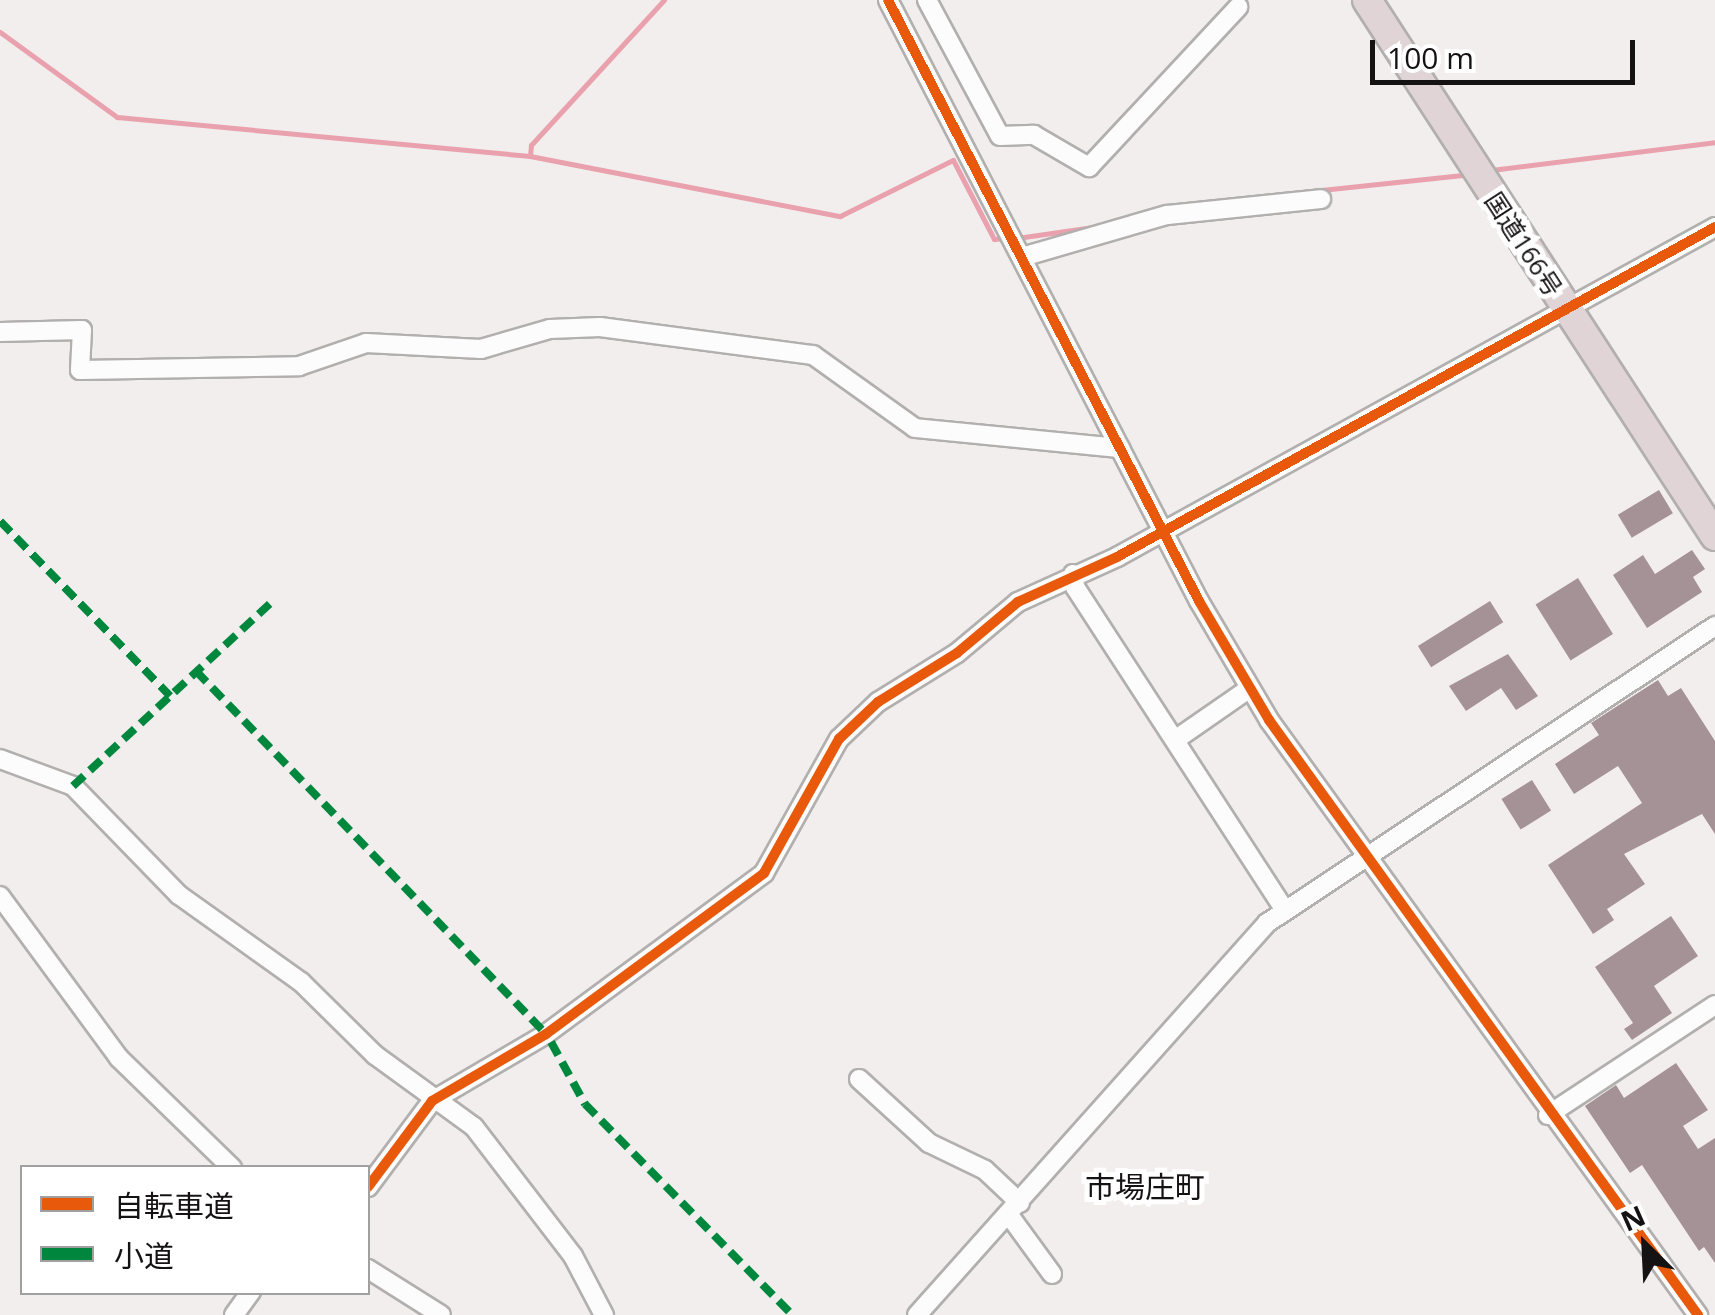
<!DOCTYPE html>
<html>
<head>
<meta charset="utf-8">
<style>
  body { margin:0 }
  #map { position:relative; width:1715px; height:1315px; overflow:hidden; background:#f3eeee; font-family:"Open Sans","Noto Sans JP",sans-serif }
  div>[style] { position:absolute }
  .stream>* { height:5px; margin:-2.5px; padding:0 2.5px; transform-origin:2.5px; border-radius:2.5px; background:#e9a1ae }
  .building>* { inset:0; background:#a59297; transform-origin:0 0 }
  .roads { filter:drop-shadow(2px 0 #b2afaf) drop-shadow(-2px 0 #b2afaf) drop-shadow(0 2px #b2afaf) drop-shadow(0 -2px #b2afaf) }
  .minor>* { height:18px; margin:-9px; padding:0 9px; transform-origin:9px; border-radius:9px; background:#fdfcfc }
  .highway>* { height:28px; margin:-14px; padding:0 14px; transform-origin:14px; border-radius:14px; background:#e0d4d6 }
  .quiet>* { height:8px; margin-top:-4px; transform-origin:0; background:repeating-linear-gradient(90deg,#00873e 0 15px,transparent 0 23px) }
  .cycleway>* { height:10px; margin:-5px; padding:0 5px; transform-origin:5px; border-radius:5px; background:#e8590c }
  span { translate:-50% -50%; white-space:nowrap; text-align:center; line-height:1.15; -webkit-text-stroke:10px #fff; paint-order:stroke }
  .street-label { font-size:25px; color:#151213 }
  .quarter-label { font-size:30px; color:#151213 }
  .legend { position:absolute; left:20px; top:1165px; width:350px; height:130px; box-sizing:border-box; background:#fff; border:2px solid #a1a0a1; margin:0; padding:12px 18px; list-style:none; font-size:30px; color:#151213 }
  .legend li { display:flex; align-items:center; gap:20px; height:50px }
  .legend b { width:50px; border:2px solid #a1a0a1 }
  .north { position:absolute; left:1595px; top:1195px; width:100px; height:100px; -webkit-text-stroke:8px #fff; paint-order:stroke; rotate:336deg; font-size:28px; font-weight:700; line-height:40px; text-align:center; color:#151213 }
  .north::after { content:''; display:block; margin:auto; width:35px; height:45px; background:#151213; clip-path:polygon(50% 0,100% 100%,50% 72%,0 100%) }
  .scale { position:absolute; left:1370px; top:40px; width:265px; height:45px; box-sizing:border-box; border:5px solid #151213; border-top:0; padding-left:12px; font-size:30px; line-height:35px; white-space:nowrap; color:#151213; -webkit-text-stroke:8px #fff; paint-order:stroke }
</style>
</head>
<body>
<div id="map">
  <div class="stream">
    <i style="left:0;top:32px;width:145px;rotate:36deg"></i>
    <i style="left:117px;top:117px;width:415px;rotate:5.4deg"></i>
    <i style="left:530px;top:156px;width:316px;rotate:11deg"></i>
    <i style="left:840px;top:216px;width:126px;rotate:-26.4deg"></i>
    <i style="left:953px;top:160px;width:89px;rotate:62.6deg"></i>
    <i style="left:994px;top:239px;width:12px;rotate:-5deg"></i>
    <i style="left:530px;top:156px;width:11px;rotate:-85deg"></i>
    <i style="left:531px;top:145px;width:197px;rotate:-47.5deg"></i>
    <i style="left:1491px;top:170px;width:226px;rotate:-7.1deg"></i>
    <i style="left:1228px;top:200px;width:243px;rotate:-6.1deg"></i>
    <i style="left:1017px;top:238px;width:84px;rotate:-8.2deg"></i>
  </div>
  <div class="building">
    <i style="left:1659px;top:490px;width:27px;height:48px;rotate:59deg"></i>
    <i style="clip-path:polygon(1692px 550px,1705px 569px,1693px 577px,1702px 592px,1647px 628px,1613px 575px,1643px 555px,1655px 574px)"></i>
    <i style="left:1578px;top:578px;width:66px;height:50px;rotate:58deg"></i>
    <i style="left:1490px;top:601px;width:25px;height:85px;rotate:58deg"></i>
    <i style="clip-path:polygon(1508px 654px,1538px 696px,1516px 710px,1501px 688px,1466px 711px,1449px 686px)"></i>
    <i style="clip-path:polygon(1658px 680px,1668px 696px,1681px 688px,1715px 741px,1715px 834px,1702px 814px,1624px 854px,1645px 884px,1607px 909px,1614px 920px,1593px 934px,1548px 865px,1642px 803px,1618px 766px,1574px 794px,1555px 764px,1599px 735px,1591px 723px)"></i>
    <i style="left:1532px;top:780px;width:36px;height:36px;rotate:58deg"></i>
    <i style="clip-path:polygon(1671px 916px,1698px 956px,1654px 986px,1672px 1013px,1632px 1040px,1624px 1029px,1633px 1023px,1595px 967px)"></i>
    <i style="clip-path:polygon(1676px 1063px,1708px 1110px,1683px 1126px,1698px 1149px,1715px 1138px,1715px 1263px,1704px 1247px,1699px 1251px,1642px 1165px,1630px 1173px,1585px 1106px,1616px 1085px,1624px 1098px)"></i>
  </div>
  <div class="roads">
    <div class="minor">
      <i style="left:888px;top:0;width:677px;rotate:62.64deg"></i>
      <i style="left:1199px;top:601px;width:138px;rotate:59.5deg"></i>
      <i style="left:1269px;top:720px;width:734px;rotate:54.21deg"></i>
      <i style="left:927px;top:0;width:154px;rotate:61.8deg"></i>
      <i style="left:1000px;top:136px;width:34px;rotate:-2deg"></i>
      <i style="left:1034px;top:135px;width:64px;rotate:30.2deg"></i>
      <i style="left:1089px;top:167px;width:219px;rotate:-47deg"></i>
      <i style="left:1022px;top:257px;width:151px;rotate:-16.2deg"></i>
      <i style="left:1167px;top:215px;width:155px;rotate:-5.9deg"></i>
      <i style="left:0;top:332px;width:82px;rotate:-1.4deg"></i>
      <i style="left:82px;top:330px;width:40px;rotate:92.9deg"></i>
      <i style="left:80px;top:370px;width:219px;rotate:-1deg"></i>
      <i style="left:299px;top:366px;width:71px;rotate:-18.9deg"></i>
      <i style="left:366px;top:343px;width:115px;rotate:3deg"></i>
      <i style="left:481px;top:349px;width:72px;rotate:-16.2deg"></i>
      <i style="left:550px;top:329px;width:50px;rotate:-2.3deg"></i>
      <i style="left:600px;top:327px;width:215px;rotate:7.5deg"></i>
      <i style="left:813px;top:355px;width:125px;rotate:35.6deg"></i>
      <i style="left:915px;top:428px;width:206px;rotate:5.6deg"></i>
      <i style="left:1073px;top:574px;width:13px;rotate:81deg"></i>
      <i style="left:1075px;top:587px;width:384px;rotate:57deg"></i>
      <i style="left:1175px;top:740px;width:91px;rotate:-34.7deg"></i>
      <i style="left:0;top:759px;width:78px;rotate:20.3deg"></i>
      <i style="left:73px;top:786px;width:152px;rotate:45.8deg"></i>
      <i style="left:179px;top:895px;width:150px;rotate:35.5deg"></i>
      <i style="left:301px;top:982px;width:104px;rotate:44.6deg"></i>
      <i style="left:375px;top:1055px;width:122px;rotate:36deg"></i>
      <i style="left:474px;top:1127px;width:163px;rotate:52.5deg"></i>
      <i style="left:573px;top:1256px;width:67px;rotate:62.3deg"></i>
      <i style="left:0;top:896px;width:201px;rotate:53.7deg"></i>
      <i style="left:119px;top:1058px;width:158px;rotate:44.2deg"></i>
      <i style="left:859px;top:1079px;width:95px;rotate:42.4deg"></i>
      <i style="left:929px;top:1143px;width:62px;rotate:25.7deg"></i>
      <i style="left:985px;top:1170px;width:48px;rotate:43.3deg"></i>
      <i style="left:1548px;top:1115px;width:200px;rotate:-33.4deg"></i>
      <i style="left:368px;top:1187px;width:107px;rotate:-53.3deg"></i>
      <i style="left:432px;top:1101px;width:132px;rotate:-30.4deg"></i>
      <i style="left:546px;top:1034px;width:271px;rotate:-36.4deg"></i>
      <i style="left:764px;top:873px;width:154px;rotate:-60.8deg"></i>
      <i style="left:839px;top:739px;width:54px;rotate:-43.5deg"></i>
      <i style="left:878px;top:702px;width:93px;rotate:-31.8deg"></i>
      <i style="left:957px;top:653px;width:80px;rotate:-39.9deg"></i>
      <i style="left:1018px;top:602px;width:109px;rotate:-24.4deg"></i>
      <i style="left:1117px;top:557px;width:683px;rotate:-28.89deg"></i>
      <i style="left:1009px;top:1215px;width:73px;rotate:53.9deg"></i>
      <i style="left:368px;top:1269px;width:86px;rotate:32.2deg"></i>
      <i style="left:234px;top:1315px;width:29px;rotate:-54deg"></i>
      <i style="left:917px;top:1315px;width:526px;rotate:-48.24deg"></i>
      <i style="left:1267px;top:923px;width:538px;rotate:-33.54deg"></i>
    </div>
    <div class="highway">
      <i style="left:1367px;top:0;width:639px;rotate:57.01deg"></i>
    </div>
  </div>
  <div class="quiet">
    <i style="left:0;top:521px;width:244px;rotate:45.8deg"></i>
    <i style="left:196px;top:671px;width:504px;rotate:46.04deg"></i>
    <i style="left:73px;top:786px;width:271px;rotate:-42.8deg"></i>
    <i style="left:551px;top:1042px;width:71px;rotate:61.3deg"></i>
    <i style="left:585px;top:1104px;width:296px;rotate:45.5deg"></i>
  </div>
  <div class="cycleway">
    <i style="left:888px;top:0;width:677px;rotate:62.64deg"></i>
    <i style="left:1199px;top:601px;width:138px;rotate:59.5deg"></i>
    <i style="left:1269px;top:720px;width:734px;rotate:54.21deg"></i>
    <i style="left:368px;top:1187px;width:107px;rotate:-53.3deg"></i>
    <i style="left:432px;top:1101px;width:132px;rotate:-30.4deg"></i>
    <i style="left:546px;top:1034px;width:271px;rotate:-36.4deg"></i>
    <i style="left:764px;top:873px;width:154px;rotate:-60.8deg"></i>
    <i style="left:839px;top:739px;width:54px;rotate:-43.5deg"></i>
    <i style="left:878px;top:702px;width:93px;rotate:-31.8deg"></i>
    <i style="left:957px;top:653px;width:80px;rotate:-39.9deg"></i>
    <i style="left:1018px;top:602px;width:109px;rotate:-24.4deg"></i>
    <i style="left:1117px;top:557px;width:683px;rotate:-28.89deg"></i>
  </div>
  <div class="street-label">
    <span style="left:1524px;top:244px;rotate:57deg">国道166号</span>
  </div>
  <div class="quarter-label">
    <span style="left:1145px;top:1187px">市場庄町</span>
  </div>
  <ul class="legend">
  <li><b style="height:12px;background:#e8590c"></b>自転車道</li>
  <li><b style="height:12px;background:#00873e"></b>小道</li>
  </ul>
  <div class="north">N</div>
  <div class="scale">100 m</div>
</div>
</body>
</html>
